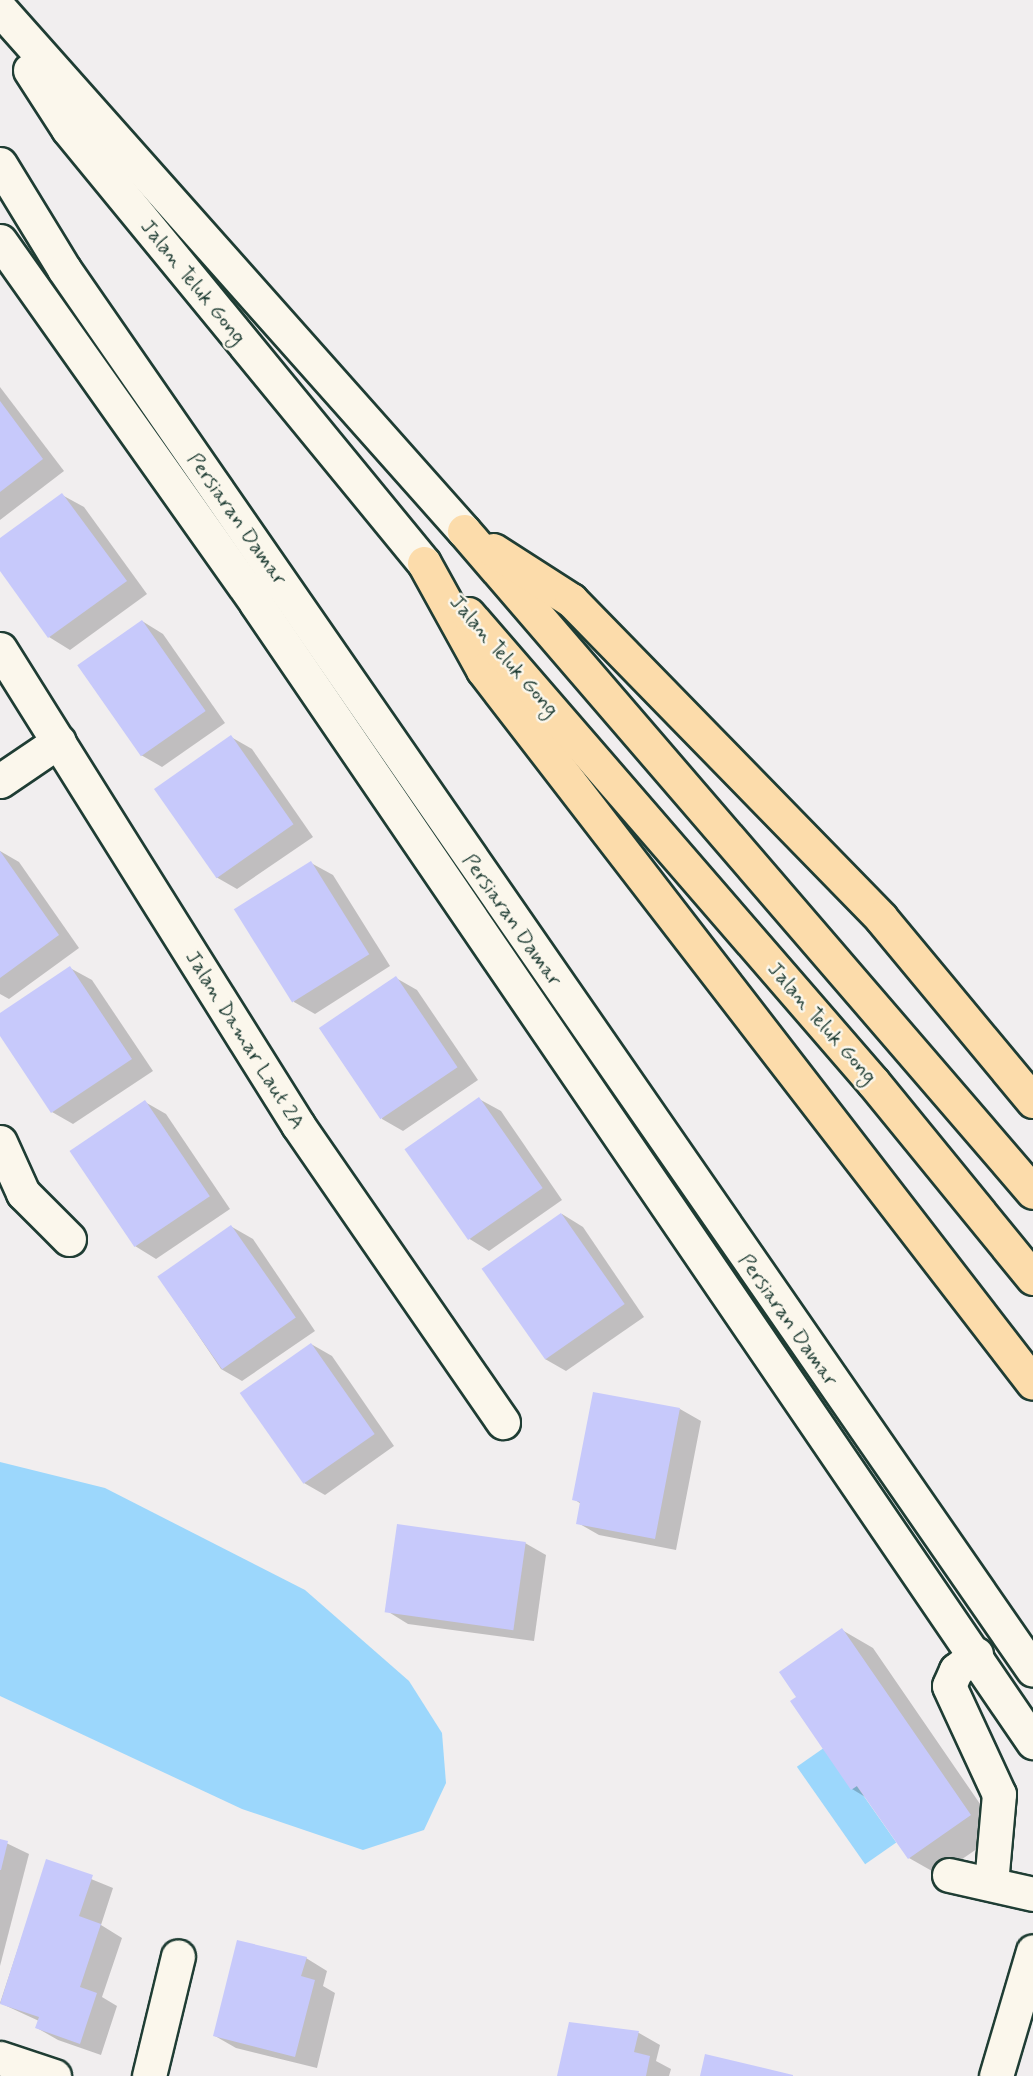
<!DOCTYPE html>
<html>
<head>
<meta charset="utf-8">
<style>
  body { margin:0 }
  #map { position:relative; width:1033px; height:2076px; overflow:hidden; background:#f1eeef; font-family:Mynerve,sans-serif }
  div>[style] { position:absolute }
  .water>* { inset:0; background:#9cd7fc; transform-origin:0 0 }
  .shadow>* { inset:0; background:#0003 }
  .building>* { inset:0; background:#c7c9fb; transform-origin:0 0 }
  .roads { filter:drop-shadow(2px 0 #1f3d34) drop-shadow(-2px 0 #1f3d34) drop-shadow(0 2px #1f3d34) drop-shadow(0 -2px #1f3d34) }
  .minor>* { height:33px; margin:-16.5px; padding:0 16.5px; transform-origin:16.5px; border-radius:16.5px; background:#fbf7ec }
  .major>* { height:33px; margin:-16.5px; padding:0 16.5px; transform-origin:16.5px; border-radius:16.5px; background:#fcdcab }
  span { translate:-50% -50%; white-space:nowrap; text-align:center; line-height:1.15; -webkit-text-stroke:5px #fbf7ec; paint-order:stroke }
  .street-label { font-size:21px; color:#1f3d34 }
</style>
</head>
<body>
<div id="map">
  <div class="water">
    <i style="clip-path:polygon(0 1462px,105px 1488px,305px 1590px,409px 1681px,442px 1733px,446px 1783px,424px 1830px,363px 1850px,242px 1809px,0 1696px)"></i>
    <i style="left:828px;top:1745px;width:119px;height:38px;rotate:55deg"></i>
  </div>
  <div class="shadow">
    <i style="clip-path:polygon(0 387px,64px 471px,0 520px)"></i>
    <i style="clip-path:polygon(62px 495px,84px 507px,147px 594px,70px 650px,49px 637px,0 569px,0 540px)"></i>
    <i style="clip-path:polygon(142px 621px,163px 634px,225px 723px,162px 767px,141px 755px)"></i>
    <i style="clip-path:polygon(231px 737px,252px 749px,313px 837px,237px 889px,216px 877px)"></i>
    <i style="clip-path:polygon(0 851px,19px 862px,79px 948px,9px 999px,0 994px)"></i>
    <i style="clip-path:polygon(311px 863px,333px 875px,390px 966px,315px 1014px,294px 1002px)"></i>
    <i style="clip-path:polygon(70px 968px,92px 980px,153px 1071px,73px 1124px,52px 1112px,0 1034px,0 1015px)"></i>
    <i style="clip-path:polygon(396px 978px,417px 990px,478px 1080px,403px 1131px,382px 1119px)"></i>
    <i style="clip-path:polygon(479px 1099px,501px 1111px,562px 1200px,489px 1251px,468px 1238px)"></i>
    <i style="clip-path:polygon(145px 1102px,166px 1114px,230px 1209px,156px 1259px,135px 1246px,72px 1151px)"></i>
    <i style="clip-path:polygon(562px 1214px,583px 1227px,644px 1317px,566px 1371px,545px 1359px)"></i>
    <i style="clip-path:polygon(232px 1227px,253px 1239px,315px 1331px,242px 1381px,221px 1369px,159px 1277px)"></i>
    <i style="clip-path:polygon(311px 1344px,332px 1356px,394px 1446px,325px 1495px,304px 1483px)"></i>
    <i style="clip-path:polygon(680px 1409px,701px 1421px,676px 1550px,599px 1535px,578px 1523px,581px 1504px,574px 1499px)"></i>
    <i style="clip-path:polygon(525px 1543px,546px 1555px,534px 1641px,408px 1624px,387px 1611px)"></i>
    <i style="clip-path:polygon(842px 1630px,873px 1648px,1000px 1833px,939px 1875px,909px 1858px,867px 1798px,852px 1789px,798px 1698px)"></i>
    <i style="clip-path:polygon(0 1840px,29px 1854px,0 1966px)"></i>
    <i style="clip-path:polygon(47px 1861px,113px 1888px,101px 1925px,122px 1938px,102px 1997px,117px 2006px,101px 2055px,58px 2040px,37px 2028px,39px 2021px,0 2003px)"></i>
    <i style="clip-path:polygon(306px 1958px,327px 1971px,323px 1986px,335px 1993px,317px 2068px,236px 2048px,215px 2036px)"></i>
    <i style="clip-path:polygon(570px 2023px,639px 2033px,660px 2045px,656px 2061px,671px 2069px,669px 2076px,558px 2076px)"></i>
  </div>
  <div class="building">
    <i style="clip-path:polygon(0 401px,43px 459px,0 492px)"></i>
    <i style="clip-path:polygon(62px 493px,127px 581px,48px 638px,0 571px,0 538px)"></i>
    <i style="left:142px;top:620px;width:111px;height:79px;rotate:55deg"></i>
    <i style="left:231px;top:735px;width:109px;height:94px;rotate:55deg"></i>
    <i style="clip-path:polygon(0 851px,59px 935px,0 978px)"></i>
    <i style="left:311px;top:861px;width:110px;height:91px;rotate:58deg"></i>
    <i style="clip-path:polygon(70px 966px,132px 1059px,51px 1113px,0 1036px,0 1013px)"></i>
    <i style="left:396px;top:976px;width:110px;height:93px;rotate:56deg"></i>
    <i style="left:479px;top:1097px;width:111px;height:91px;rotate:55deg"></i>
    <i style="left:145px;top:1100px;width:116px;height:91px;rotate:56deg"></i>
    <i style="left:561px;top:1213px;width:111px;height:97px;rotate:55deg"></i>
    <i style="left:231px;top:1225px;width:113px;height:90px;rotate:55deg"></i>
    <i style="left:311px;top:1343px;width:111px;height:87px;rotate:55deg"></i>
    <i style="clip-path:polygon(593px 1392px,680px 1408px,655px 1539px,576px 1524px,580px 1502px,572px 1500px)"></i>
    <i style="left:397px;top:1524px;width:130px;height:89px;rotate:8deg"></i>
    <i style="clip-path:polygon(842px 1628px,971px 1815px,908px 1859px,857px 1786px,851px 1790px,790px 1701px,796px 1697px,779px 1672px)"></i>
    <i style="clip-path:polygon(0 1839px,8px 1841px,1px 1870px,0 1870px)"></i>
    <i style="clip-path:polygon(46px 1859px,93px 1875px,79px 1916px,101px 1924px,80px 1987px,97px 1993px,80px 2044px,35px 2028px,39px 2017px,0 2004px)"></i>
    <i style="clip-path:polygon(237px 1940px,307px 1957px,301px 1976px,315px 1980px,295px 2057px,213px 2036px)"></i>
    <i style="clip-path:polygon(569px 2022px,639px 2031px,634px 2052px,650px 2056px,646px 2076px,557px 2076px)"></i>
    <i style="clip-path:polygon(705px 2054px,793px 2075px,793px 2076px,700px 2076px)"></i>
  </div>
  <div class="roads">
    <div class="minor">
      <i style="left:0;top:9px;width:698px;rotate:48.37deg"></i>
      <i style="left:30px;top:70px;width:70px;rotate:57.2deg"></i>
      <i style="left:68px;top:129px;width:561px;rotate:50.64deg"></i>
      <i style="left:0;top:164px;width:123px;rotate:58.6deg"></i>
      <i style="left:64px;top:269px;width:1703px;rotate:55.33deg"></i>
      <i style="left:0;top:241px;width:443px;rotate:54.7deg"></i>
      <i style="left:256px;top:603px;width:1379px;rotate:55.7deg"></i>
      <i style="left:0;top:649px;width:562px;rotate:57.95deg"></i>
      <i style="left:298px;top:1125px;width:361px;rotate:55.4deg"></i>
      <i style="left:0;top:781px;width:71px;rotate:-34.1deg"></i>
      <i style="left:0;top:1142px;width:56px;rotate:65.7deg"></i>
      <i style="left:23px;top:1193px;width:65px;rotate:45deg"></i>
      <i style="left:976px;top:1654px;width:26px;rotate:141deg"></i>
      <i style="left:956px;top:1670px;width:17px;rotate:114deg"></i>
      <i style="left:949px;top:1686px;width:119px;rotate:65.2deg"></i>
      <i style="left:999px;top:1794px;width:90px;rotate:95.1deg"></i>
      <i style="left:949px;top:1875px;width:86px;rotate:12.7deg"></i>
      <i style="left:0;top:2058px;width:57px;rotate:18.4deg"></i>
      <i style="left:149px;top:2076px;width:123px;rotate:-76.4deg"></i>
      <i style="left:996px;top:2076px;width:130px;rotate:-73.5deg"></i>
    </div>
    <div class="major">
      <i style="left:464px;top:531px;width:872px;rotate:49.28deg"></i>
      <i style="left:493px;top:550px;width:93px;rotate:32.7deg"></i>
      <i style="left:571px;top:600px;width:444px;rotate:45.7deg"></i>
      <i style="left:881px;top:918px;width:238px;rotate:50.3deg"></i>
      <i style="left:424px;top:563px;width:122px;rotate:61.1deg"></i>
      <i style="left:483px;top:670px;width:900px;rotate:52.35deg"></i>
      <i style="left:468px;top:614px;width:619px;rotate:49.13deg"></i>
      <i style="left:873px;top:1082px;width:253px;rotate:50.8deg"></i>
    </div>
  </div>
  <div class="street-label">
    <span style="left:193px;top:282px;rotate:51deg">Jalan Teluk Gong</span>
    <span style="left:237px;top:519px;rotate:55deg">Persiaran Damar</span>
    <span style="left:504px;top:656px;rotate:49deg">Jalan Teluk Gong</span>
    <span style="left:512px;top:920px;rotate:55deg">Persiaran Damar</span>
    <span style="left:822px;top:1023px;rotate:49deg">Jalan Teluk Gong</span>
    <span style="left:245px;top:1040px;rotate:58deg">Jalan Damar Laut 2A</span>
    <span style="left:788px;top:1320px;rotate:55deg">Persiaran Damar</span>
  </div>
</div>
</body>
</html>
